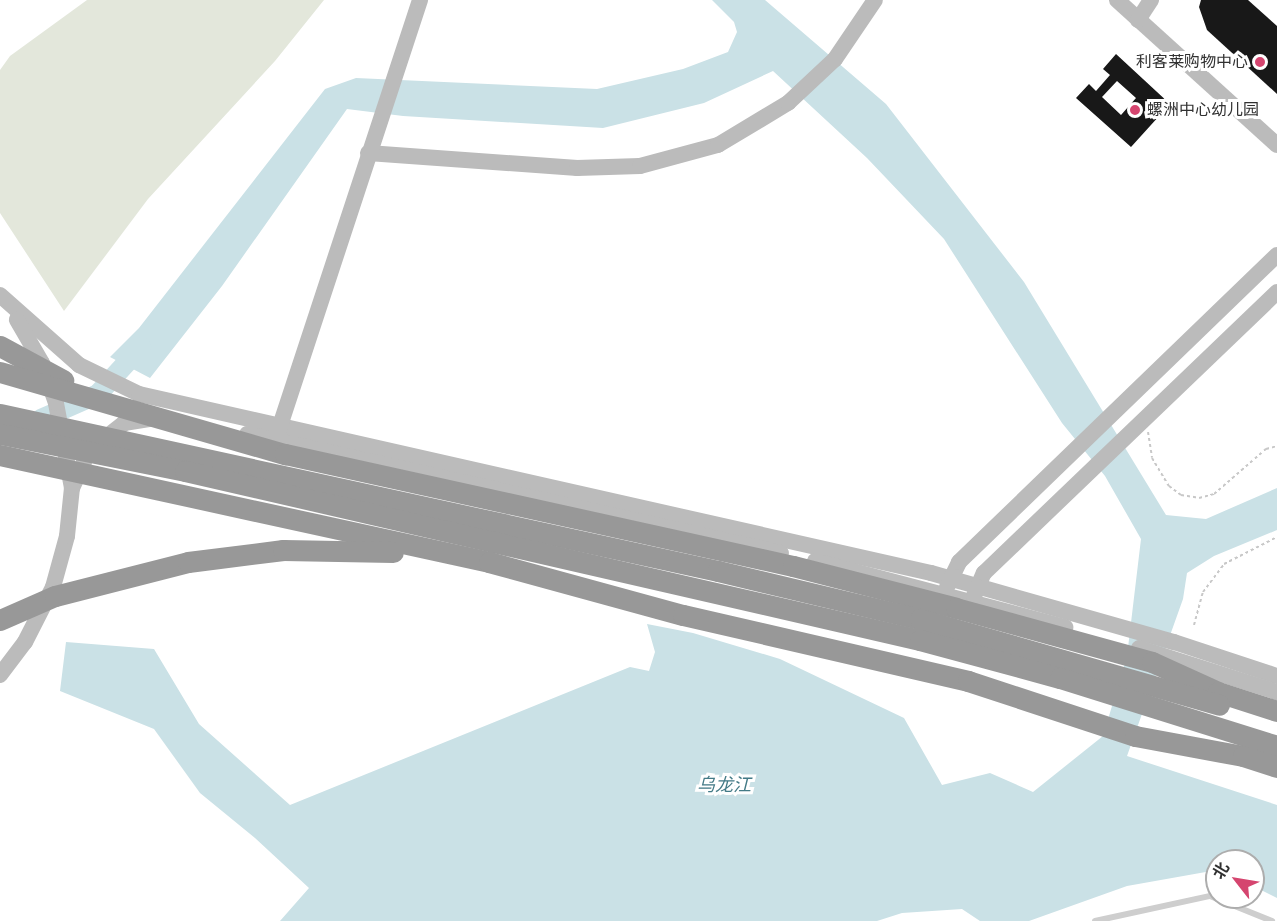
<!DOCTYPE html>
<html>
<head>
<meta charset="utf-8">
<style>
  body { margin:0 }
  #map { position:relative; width:1277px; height:921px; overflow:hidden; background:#fff; font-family:"Public Sans","Noto Sans SC",sans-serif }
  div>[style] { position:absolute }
  .green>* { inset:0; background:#e3e7db }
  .water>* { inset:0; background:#cae1e6 }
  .river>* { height:20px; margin:-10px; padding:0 10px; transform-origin:10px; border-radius:10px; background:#cae1e6 }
  .building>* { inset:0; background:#181818 }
  .path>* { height:2px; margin-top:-1px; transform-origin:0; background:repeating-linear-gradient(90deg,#c8c8c8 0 3px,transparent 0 6px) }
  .lane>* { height:6px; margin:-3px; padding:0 3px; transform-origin:3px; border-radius:3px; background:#cecece }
  .secondary>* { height:16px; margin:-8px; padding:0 8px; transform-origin:8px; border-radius:8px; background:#bbb }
  .secondary-bridge>* { height:16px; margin:-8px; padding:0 8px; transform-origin:8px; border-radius:8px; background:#bbb }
  .highway-bridge>* { height:21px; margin:-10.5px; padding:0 10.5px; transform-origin:10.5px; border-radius:10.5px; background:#989898 }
  .dots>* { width:16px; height:16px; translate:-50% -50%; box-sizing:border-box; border:3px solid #fff; border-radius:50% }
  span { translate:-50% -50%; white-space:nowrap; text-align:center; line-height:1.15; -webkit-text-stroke:6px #fff; paint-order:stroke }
  .poi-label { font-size:16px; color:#313131 }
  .right { translate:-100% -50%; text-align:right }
  .left { translate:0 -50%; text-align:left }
  .water-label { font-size:18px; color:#437a86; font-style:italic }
  .north { position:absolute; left:1205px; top:849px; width:60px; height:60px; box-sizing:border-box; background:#fff; border:2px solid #adadad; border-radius:50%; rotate:301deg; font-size:16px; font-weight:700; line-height:24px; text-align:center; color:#313131 }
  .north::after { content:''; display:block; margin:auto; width:21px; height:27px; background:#d5456f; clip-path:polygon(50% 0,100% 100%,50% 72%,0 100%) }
</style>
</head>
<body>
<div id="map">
  <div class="green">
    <i style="clip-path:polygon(87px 0,324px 0,275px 61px,148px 199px,64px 311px,0 213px,0 70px,10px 56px)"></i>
  </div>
  <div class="water">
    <i style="clip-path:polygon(712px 0,765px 0,886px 104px,1024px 282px,1166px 515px,1206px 519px,1277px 488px,1277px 530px,1214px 556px,1187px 573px,1183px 599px,1127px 756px,1277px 805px,1277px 898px,1253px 886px,1253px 861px,1217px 861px,1217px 870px,1127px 886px,1029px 921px,980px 921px,962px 909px,902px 913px,877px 921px,280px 921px,309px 888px,255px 838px,200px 793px,154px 729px,60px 691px,66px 642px,154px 649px,199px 724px,290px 805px,630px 667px,649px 671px,655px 652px,647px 624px,693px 633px,780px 659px,904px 718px,942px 785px,990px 773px,1033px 792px,1103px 736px,1127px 656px,1141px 539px,1105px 476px,1062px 423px,944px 239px,867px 158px,773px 71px,704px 103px,603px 128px,403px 116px,347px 109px,222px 286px,150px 378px,110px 357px,139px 328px,325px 89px,356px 78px,597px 89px,683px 69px,728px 52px,737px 32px,734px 22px)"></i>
  </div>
  <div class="river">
    <i style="left:41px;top:419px;width:62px;rotate:-23.7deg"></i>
    <i style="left:98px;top:394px;width:64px;rotate:-47.5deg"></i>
  </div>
  <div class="building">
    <i style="clip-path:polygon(1201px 0,1248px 0,1277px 26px,1277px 94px,1207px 30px,1199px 7px)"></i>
    <i style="clip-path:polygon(evenodd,1116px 54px,1170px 104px,1131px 147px,1076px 98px,1089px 84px,1096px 91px,1110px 75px,1103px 69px,1116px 54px,1117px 81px,1136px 98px,1121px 115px,1102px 97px,1117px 81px)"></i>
  </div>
  <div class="path">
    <i style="left:1148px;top:432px;width:26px;rotate:81deg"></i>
    <i style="left:1152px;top:458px;width:33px;rotate:59deg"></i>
    <i style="left:1169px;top:486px;width:15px;rotate:37deg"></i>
    <i style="left:1181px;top:495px;width:18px;rotate:9deg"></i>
    <i style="left:1199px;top:498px;width:16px;rotate:-15deg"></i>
    <i style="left:1214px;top:494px;width:69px;rotate:-40.9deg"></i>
    <i style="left:1266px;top:449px;width:11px;rotate:-15deg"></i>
    <i style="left:1194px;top:625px;width:34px;rotate:-75deg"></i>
    <i style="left:1203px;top:592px;width:35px;rotate:-53deg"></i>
    <i style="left:1224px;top:564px;width:59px;rotate:-27deg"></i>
  </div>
  <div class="lane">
    <i style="left:1095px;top:921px;width:118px;rotate:-12.3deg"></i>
    <i style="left:1210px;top:896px;width:67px;rotate:22deg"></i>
  </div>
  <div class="secondary">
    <i style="left:1117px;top:0;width:216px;rotate:42.2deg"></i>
    <i style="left:1138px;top:20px;width:24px;rotate:-57deg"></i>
    <i style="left:835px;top:59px;width:71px;rotate:-55.9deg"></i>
    <i style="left:368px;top:153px;width:210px;rotate:4.1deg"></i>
    <i style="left:577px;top:168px;width:63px;rotate:-1.8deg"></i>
    <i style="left:640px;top:166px;width:81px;rotate:-15.1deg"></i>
    <i style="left:718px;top:145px;width:82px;rotate:-31deg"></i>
    <i style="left:0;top:295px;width:106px;rotate:41.5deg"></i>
    <i style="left:79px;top:365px;width:67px;rotate:25.8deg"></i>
    <i style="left:139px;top:394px;width:812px;rotate:12.74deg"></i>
    <i style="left:931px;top:573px;width:253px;rotate:15.9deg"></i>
    <i style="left:1174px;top:642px;width:108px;rotate:18.3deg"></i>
    <i style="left:247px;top:434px;width:547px;rotate:12.56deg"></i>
    <i style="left:277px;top:435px;width:458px;rotate:-71.8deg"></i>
    <i style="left:100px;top:442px;width:31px;rotate:-38deg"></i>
    <i style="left:124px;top:423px;width:30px;rotate:-9deg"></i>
    <i style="left:72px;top:488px;width:29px;rotate:-65deg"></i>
    <i style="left:815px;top:561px;width:259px;rotate:14.8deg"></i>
    <i style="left:947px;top:587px;width:28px;rotate:-64deg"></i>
    <i style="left:959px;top:562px;width:442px;rotate:-44deg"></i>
    <i style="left:974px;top:596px;width:25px;rotate:-67deg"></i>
    <i style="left:984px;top:573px;width:406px;rotate:-43.8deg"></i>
    <i style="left:1139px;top:648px;width:145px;rotate:17.7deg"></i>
    <i style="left:0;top:675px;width:41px;rotate:-52.9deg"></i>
    <i style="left:25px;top:642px;width:62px;rotate:-63deg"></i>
    <i style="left:53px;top:587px;width:53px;rotate:-74.6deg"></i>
    <i style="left:67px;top:536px;width:48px;rotate:-84.1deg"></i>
    <i style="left:72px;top:488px;width:86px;rotate:-100.7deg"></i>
    <i style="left:56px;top:403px;width:42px;rotate:-109.3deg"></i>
    <i style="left:42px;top:363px;width:50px;rotate:-120.2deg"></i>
  </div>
  <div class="secondary-bridge">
    <i style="left:788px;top:103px;width:64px;rotate:-43.1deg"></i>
  </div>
  <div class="highway-bridge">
    <i style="left:0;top:346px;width:72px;rotate:28.4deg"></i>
    <i style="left:0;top:372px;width:297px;rotate:16.1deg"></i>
    <i style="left:285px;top:454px;width:520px;rotate:12.43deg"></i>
    <i style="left:793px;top:566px;width:168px;rotate:14.4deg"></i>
    <i style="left:956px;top:608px;width:203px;rotate:15.4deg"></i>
    <i style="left:1152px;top:662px;width:72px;rotate:24.4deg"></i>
    <i style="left:1218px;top:692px;width:62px;rotate:17.9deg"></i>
    <i style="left:0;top:414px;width:735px;rotate:12.33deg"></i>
    <i style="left:718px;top:571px;width:208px;rotate:13.4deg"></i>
    <i style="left:920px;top:619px;width:311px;rotate:16deg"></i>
    <i style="left:0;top:434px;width:189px;rotate:11.3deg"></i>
    <i style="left:185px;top:471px;width:754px;rotate:12.95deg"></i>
    <i style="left:920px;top:640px;width:145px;rotate:15.2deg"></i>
    <i style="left:1060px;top:678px;width:227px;rotate:17.4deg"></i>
    <i style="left:0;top:455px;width:501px;rotate:12.34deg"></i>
    <i style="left:489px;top:562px;width:201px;rotate:15.3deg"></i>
    <i style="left:683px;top:615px;width:293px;rotate:13deg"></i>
    <i style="left:968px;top:681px;width:176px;rotate:18.2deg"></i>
    <i style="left:1135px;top:736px;width:110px;rotate:10.5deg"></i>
    <i style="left:1243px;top:756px;width:36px;rotate:18deg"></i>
    <i style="left:0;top:620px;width:60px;rotate:-23.6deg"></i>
    <i style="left:55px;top:596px;width:137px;rotate:-14.3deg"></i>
    <i style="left:188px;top:562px;width:96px;rotate:-7.2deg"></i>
    <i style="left:283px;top:550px;width:110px;rotate:1deg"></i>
  </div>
  <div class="dots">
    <i style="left:1260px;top:62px;background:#d5456f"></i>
    <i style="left:1135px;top:110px;background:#d5456f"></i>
  </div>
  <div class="poi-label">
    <span class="right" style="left:1248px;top:62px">利客莱购物中心</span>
    <span class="left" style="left:1147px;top:110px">螺洲中心幼儿园</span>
  </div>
  <div class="water-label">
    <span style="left:724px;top:785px">乌龙江</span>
  </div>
  <div class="north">北</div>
</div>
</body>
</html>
